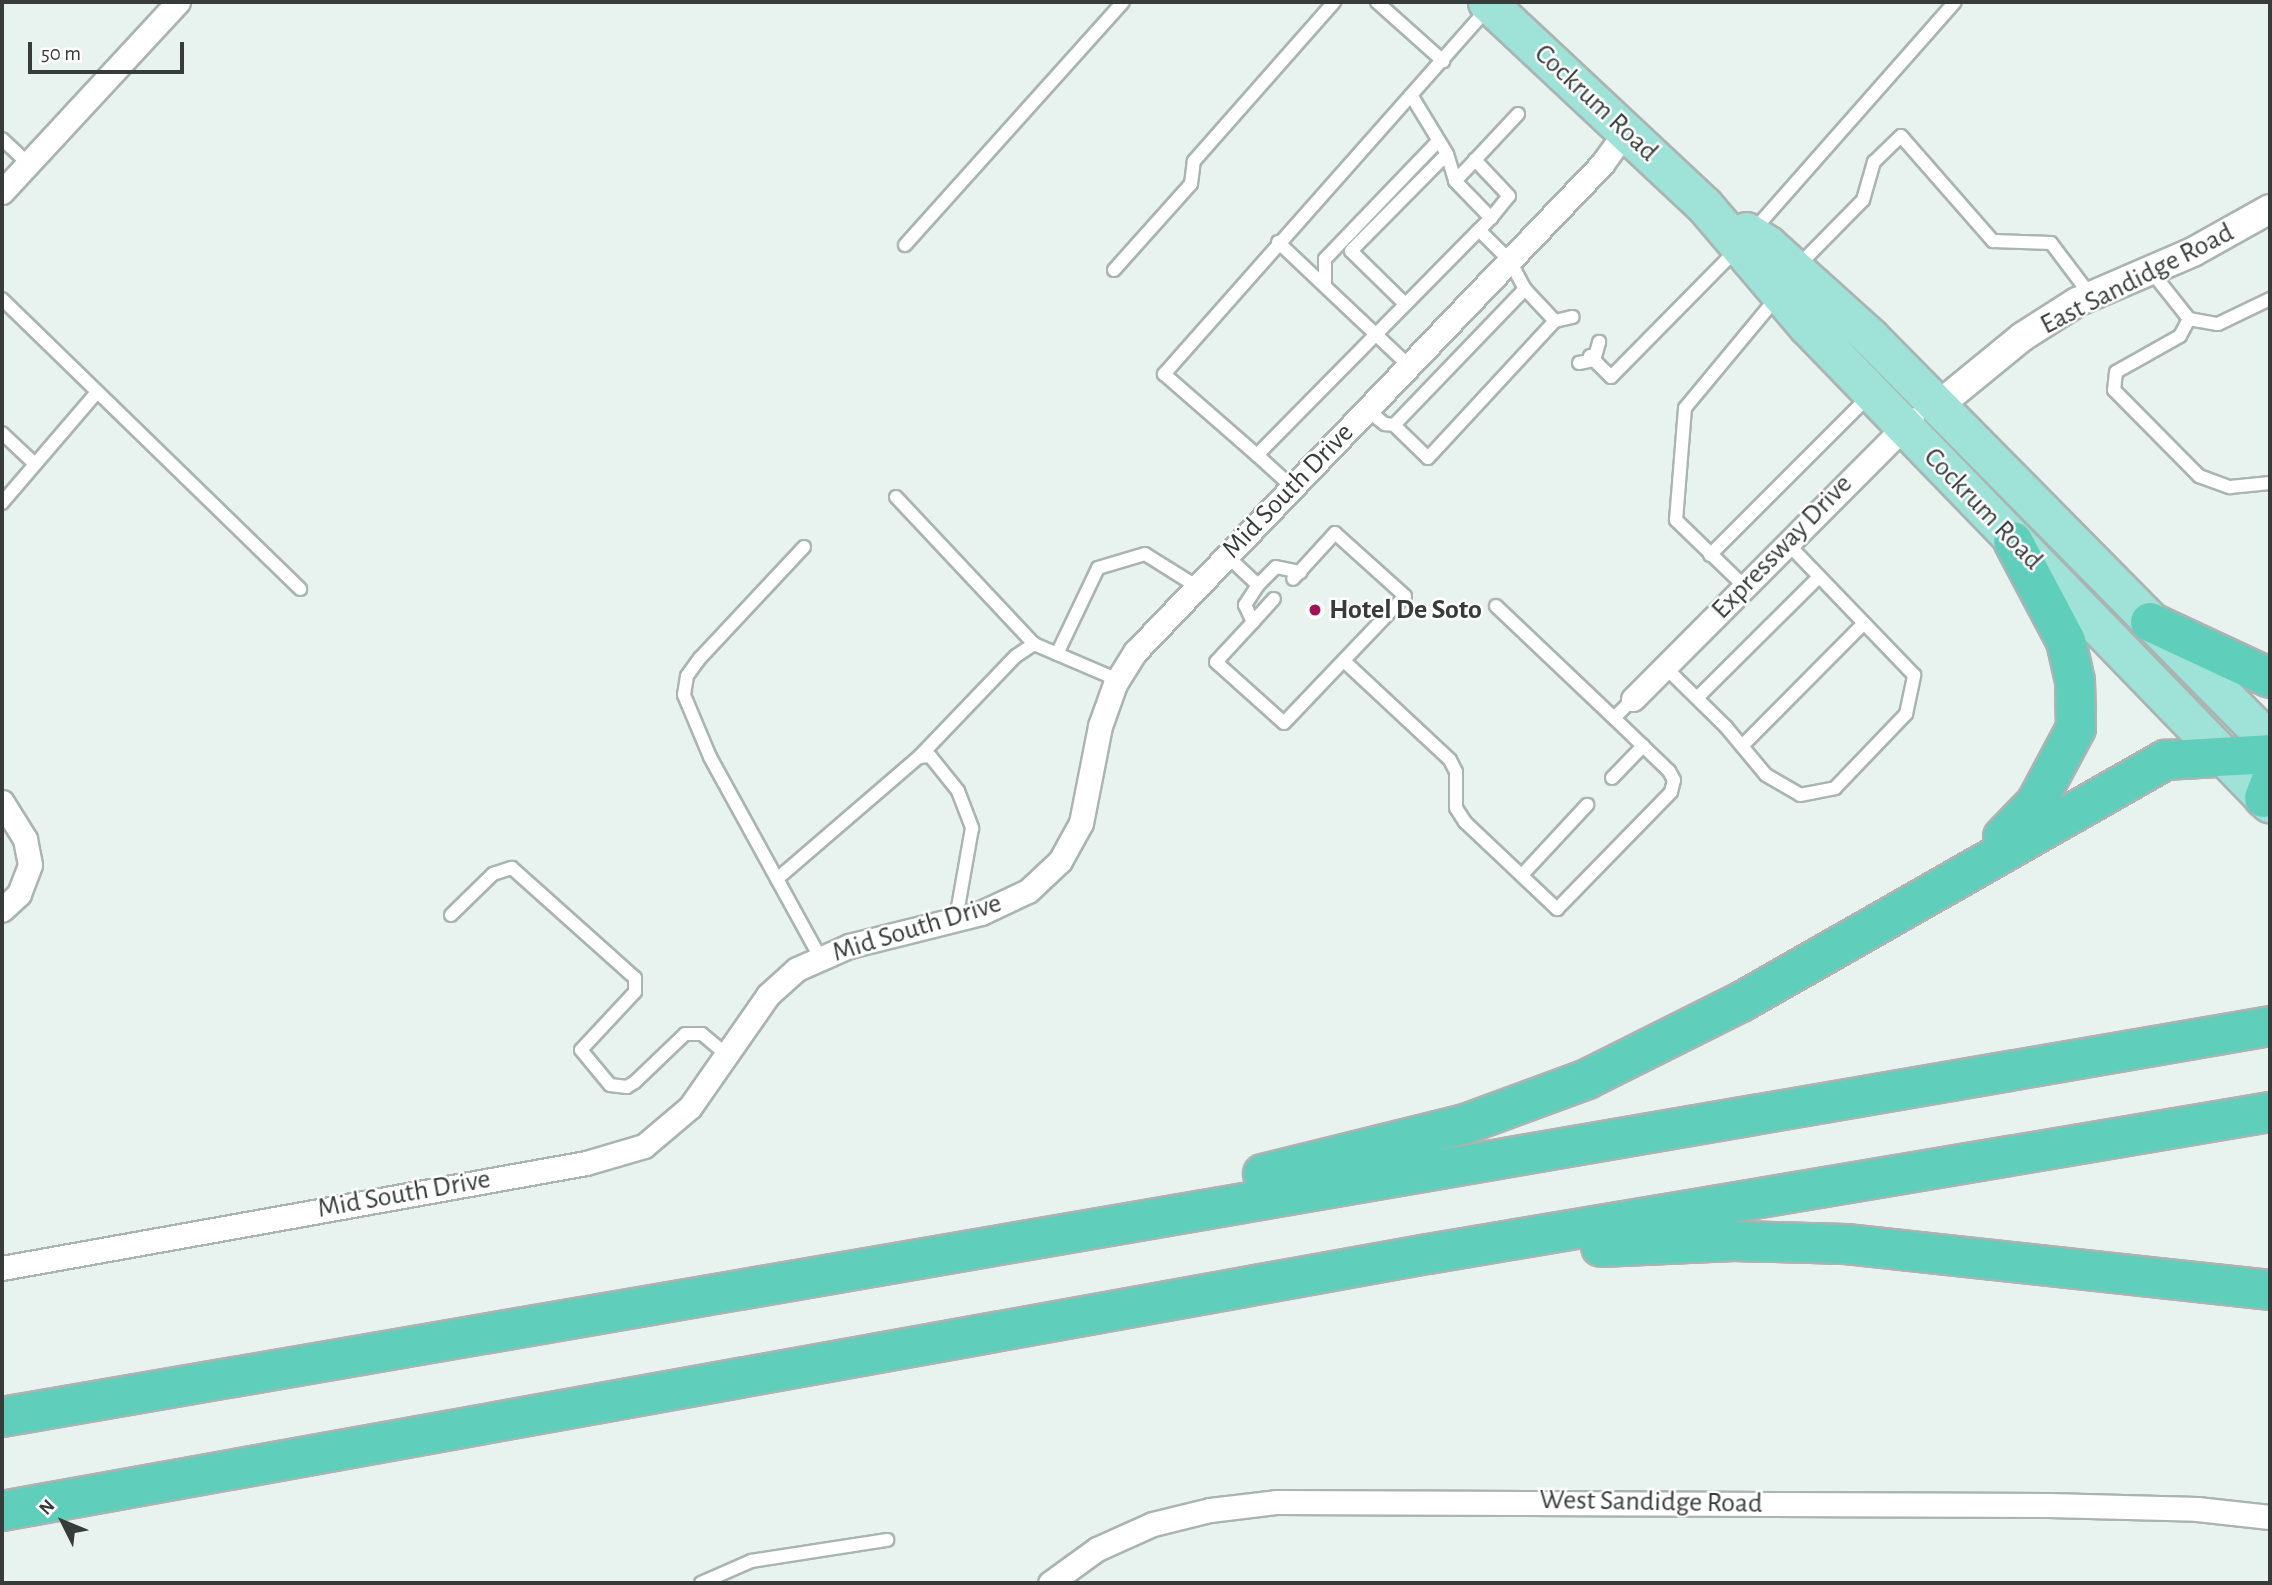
<!DOCTYPE html>
<html>
<head>
<meta charset="utf-8">
<style>
  body { margin:0 }
  #map { position:relative; width:2272px; height:1585px; overflow:hidden; background:#e8f3f0; font-family:"Alegreya Sans",sans-serif }
  div>[style] { position:absolute }
  .roads { filter:drop-shadow(2px 0 #aab4b2) drop-shadow(-2px 0 #aab4b2) drop-shadow(0 2px #aab4b2) drop-shadow(0 -2px #aab4b2) }
  .service>* { height:12px; margin:-6px; padding:0 6px; transform-origin:6px; border-radius:6px; background:#fff }
  .minor>* { height:23px; margin:-11.5px; padding:0 11.5px; transform-origin:11.5px; border-radius:11.5px; background:#fff }
  .tertiary>* { height:28px; margin:-14px; padding:0 14px; transform-origin:14px; border-radius:14px; background:#fff }
  .primary>* { height:37px; margin:-18.5px; padding:0 18.5px; transform-origin:18.5px; border-radius:18.5px; background:#9fe2d7 }
  .motorway>* { height:38px; margin:-19px; padding:0 19px; transform-origin:19px; border-radius:19px; background:#5fcfbc }
  .dots>* { width:19px; height:19px; translate:-50% -50%; box-sizing:border-box; border:4px solid #fff; border-radius:50% }
  span { translate:-50% -50%; white-space:nowrap; text-align:center; line-height:1.15; -webkit-text-stroke:5px #fff; paint-order:stroke }
  .street-label { font-size:28px; color:#373b3a }
  .poi-label { font-size:28px; color:#373b3a; font-weight:700 }
  .left { translate:0 -50%; text-align:left }
  .frame { position:absolute; inset:0; border:4px solid #373b3a; pointer-events:none }
  .north { position:absolute; left:28px; top:1487px; width:70px; height:70px; -webkit-text-stroke:5px #fff; paint-order:stroke; rotate:313deg; font-size:19px; font-weight:700; line-height:28px; text-align:center; color:#373b3a }
  .north::after { content:''; display:block; margin:auto; width:24px; height:32px; background:#373b3a; clip-path:polygon(50% 0,100% 100%,50% 72%,0 100%) }
  .scale { position:absolute; left:28px; top:42px; width:156px; height:32px; box-sizing:border-box; border:4px solid #373b3a; border-top:0; padding-left:9px; font-size:21px; line-height:24px; white-space:nowrap; color:#373b3a; -webkit-text-stroke:5px #fff; paint-order:stroke }
</style>
</head>
<body>
<div id="map">
  <div class="roads">
    <div class="service">
      <i style="left:1377px;top:2px;width:89px;rotate:41.8deg"></i>
      <i style="left:1488px;top:8px;width:489px;rotate:131.5deg"></i>
      <i style="left:1164px;top:374px;width:123px;rotate:41.1deg"></i>
      <i style="left:1257px;top:455px;width:316px;rotate:-45.4deg"></i>
      <i style="left:1479px;top:230px;width:44px;rotate:45deg"></i>
      <i style="left:1510px;top:261px;width:32px;rotate:62deg"></i>
      <i style="left:1525px;top:289px;width:44px;rotate:46.8deg"></i>
      <i style="left:1411px;top:95px;width:69px;rotate:58.6deg"></i>
      <i style="left:1447px;top:154px;width:28px;rotate:73deg"></i>
      <i style="left:1455px;top:181px;width:52px;rotate:45.8deg"></i>
      <i style="left:1491px;top:218px;width:17px;rotate:135deg"></i>
      <i style="left:2px;top:139px;width:35px;rotate:43deg"></i>
      <i style="left:1455px;top:181px;width:29px;rotate:-46deg"></i>
      <i style="left:1491px;top:218px;width:28px;rotate:-51deg"></i>
      <i style="left:1509px;top:196px;width:50px;rotate:-133.4deg"></i>
      <i style="left:1475px;top:160px;width:63px;rotate:-46.9deg"></i>
      <i style="left:1753px;top:231px;width:305px;rotate:-48.6deg"></i>
      <i style="left:1278px;top:242px;width:180px;rotate:43.4deg"></i>
      <i style="left:905px;top:245px;width:326px;rotate:-48.1deg"></i>
      <i style="left:1798px;top:266px;width:93px;rotate:-45.4deg"></i>
      <i style="left:1863px;top:200px;width:40px;rotate:-74deg"></i>
      <i style="left:1874px;top:162px;width:37px;rotate:-44deg"></i>
      <i style="left:1901px;top:136px;width:140px;rotate:48.8deg"></i>
      <i style="left:1993px;top:241px;width:58px;rotate:2deg"></i>
      <i style="left:2051px;top:243px;width:66px;rotate:53deg"></i>
      <i style="left:1114px;top:270px;width:115px;rotate:-48.2deg"></i>
      <i style="left:1191px;top:184px;width:23px;rotate:-83deg"></i>
      <i style="left:1194px;top:161px;width:212px;rotate:-48.6deg"></i>
      <i style="left:2151px;top:271px;width:61px;rotate:51.6deg"></i>
      <i style="left:2189px;top:319px;width:19px;rotate:118deg"></i>
      <i style="left:2180px;top:336px;width:73px;rotate:150.6deg"></i>
      <i style="left:2116px;top:372px;width:18px;rotate:96deg"></i>
      <i style="left:2114px;top:390px;width:121px;rotate:45.3deg"></i>
      <i style="left:2199px;top:476px;width:33px;rotate:20deg"></i>
      <i style="left:2230px;top:487px;width:40px;rotate:-5.7deg"></i>
      <i style="left:1325px;top:286px;width:27px;rotate:-90deg"></i>
      <i style="left:1325px;top:259px;width:163px;rotate:-46.2deg"></i>
      <i style="left:2px;top:299px;width:416px;rotate:44.2deg"></i>
      <i style="left:1404px;top:303px;width:74px;rotate:-135.5deg"></i>
      <i style="left:1351px;top:251px;width:136px;rotate:-45.3deg"></i>
      <i style="left:2189px;top:319px;width:29px;rotate:10deg"></i>
      <i style="left:2218px;top:324px;width:58px;rotate:-25.7deg"></i>
      <i style="left:1590px;top:356px;width:6px;rotate:45deg"></i>
      <i style="left:1594px;top:360px;width:19px;rotate:-74deg"></i>
      <i style="left:1579px;top:363px;width:15px;rotate:-11deg"></i>
      <i style="left:1594px;top:360px;width:24px;rotate:45deg"></i>
      <i style="left:1611px;top:377px;width:181px;rotate:-45.4deg"></i>
      <i style="left:1367px;top:410px;width:23px;rotate:38deg"></i>
      <i style="left:1385px;top:424px;width:9px;rotate:6deg"></i>
      <i style="left:1394px;top:425px;width:47px;rotate:44.1deg"></i>
      <i style="left:1428px;top:458px;width:187px;rotate:-47.2deg"></i>
      <i style="left:1555px;top:321px;width:18px;rotate:-13deg"></i>
      <i style="left:1394px;top:425px;width:189px;rotate:-46.1deg"></i>
      <i style="left:2px;top:433px;width:45px;rotate:43.2deg"></i>
      <i style="left:1257px;top:455px;width:47px;rotate:42.4deg"></i>
      <i style="left:896px;top:497px;width:202px;rotate:46.8deg"></i>
      <i style="left:2px;top:503px;width:146px;rotate:-49.4deg"></i>
      <i style="left:804px;top:547px;width:152px;rotate:133.1deg"></i>
      <i style="left:700px;top:658px;width:22px;rotate:126deg"></i>
      <i style="left:687px;top:676px;width:19px;rotate:99deg"></i>
      <i style="left:684px;top:695px;width:67px;rotate:67.2deg"></i>
      <i style="left:710px;top:757px;width:228px;rotate:61.2deg"></i>
      <i style="left:1226px;top:555px;width:44px;rotate:43.2deg"></i>
      <i style="left:1258px;top:585px;width:24px;rotate:123deg"></i>
      <i style="left:1245px;top:605px;width:19px;rotate:65deg"></i>
      <i style="left:1253px;top:622px;width:54px;rotate:132.8deg"></i>
      <i style="left:1216px;top:662px;width:91px;rotate:41.9deg"></i>
      <i style="left:1284px;top:723px;width:175px;rotate:-46.4deg"></i>
      <i style="left:1405px;top:596px;width:94px;rotate:-138deg"></i>
      <i style="left:1335px;top:533px;width:62px;rotate:132.4deg"></i>
      <i style="left:1710px;top:555px;width:225px;rotate:-45deg"></i>
      <i style="left:1258px;top:585px;width:25px;rotate:-45deg"></i>
      <i style="left:1276px;top:567px;width:25px;rotate:12deg"></i>
      <i style="left:1744px;top:586px;width:95px;rotate:-135.9deg"></i>
      <i style="left:1676px;top:520px;width:112px;rotate:-85.4deg"></i>
      <i style="left:1685px;top:408px;width:146px;rotate:-50.3deg"></i>
      <i style="left:1496px;top:606px;width:163px;rotate:43.5deg"></i>
      <i style="left:1253px;top:622px;width:31px;rotate:-48deg"></i>
      <i style="left:1057px;top:654px;width:95px;rotate:-64.5deg"></i>
      <i style="left:1098px;top:568px;width:49px;rotate:-16.6deg"></i>
      <i style="left:1145px;top:554px;width:60px;rotate:32.1deg"></i>
      <i style="left:1344px;top:661px;width:145px;rotate:43deg"></i>
      <i style="left:1450px;top:760px;width:13px;rotate:63deg"></i>
      <i style="left:1456px;top:772px;width:36px;rotate:90deg"></i>
      <i style="left:1456px;top:808px;width:17px;rotate:57deg"></i>
      <i style="left:1465px;top:822px;width:127px;rotate:43.4deg"></i>
      <i style="left:1557px;top:909px;width:163px;rotate:-45.7deg"></i>
      <i style="left:1671px;top:792px;width:12px;rotate:-76deg"></i>
      <i style="left:1674px;top:780px;width:10px;rotate:-119deg"></i>
      <i style="left:1669px;top:771px;width:76px;rotate:-136.1deg"></i>
      <i style="left:1614px;top:718px;width:27px;rotate:-45deg"></i>
      <i style="left:1665px;top:667px;width:86px;rotate:44.5deg"></i>
      <i style="left:1726px;top:727px;width:62px;rotate:50.2deg"></i>
      <i style="left:1766px;top:775px;width:39px;rotate:30deg"></i>
      <i style="left:1800px;top:795px;width:36px;rotate:-11deg"></i>
      <i style="left:1835px;top:788px;width:103px;rotate:-46.2deg"></i>
      <i style="left:1906px;top:714px;width:40px;rotate:-78deg"></i>
      <i style="left:1914px;top:675px;width:183px;rotate:-133.9deg"></i>
      <i style="left:1697px;top:698px;width:172px;rotate:-44.8deg"></i>
      <i style="left:1742px;top:746px;width:173px;rotate:-45.2deg"></i>
      <i style="left:919px;top:757px;width:11px;rotate:-5deg"></i>
      <i style="left:930px;top:756px;width:45px;rotate:51.3deg"></i>
      <i style="left:958px;top:791px;width:40px;rotate:69deg"></i>
      <i style="left:972px;top:828px;width:92px;rotate:100deg"></i>
      <i style="left:1612px;top:778px;width:45px;rotate:-45.9deg"></i>
      <i style="left:1522px;top:875px;width:96px;rotate:-47.1deg"></i>
      <i style="left:777px;top:879px;width:187px;rotate:-40.7deg"></i>
      <i style="left:919px;top:757px;width:140px;rotate:-46.2deg"></i>
      <i style="left:1016px;top:656px;width:22px;rotate:-34deg"></i>
      <i style="left:1034px;top:644px;width:91px;rotate:23.2deg"></i>
      <i style="left:451px;top:915px;width:59px;rotate:-44.3deg"></i>
      <i style="left:493px;top:874px;width:20px;rotate:-18deg"></i>
      <i style="left:512px;top:868px;width:165px;rotate:41.8deg"></i>
      <i style="left:635px;top:978px;width:14px;rotate:90deg"></i>
      <i style="left:635px;top:992px;width:79px;rotate:133deg"></i>
      <i style="left:581px;top:1050px;width:45px;rotate:50.4deg"></i>
      <i style="left:610px;top:1085px;width:17px;rotate:7deg"></i>
      <i style="left:627px;top:1087px;width:9px;rotate:-32deg"></i>
      <i style="left:635px;top:1082px;width:69px;rotate:-43.8deg"></i>
      <i style="left:685px;top:1034px;width:17px"></i>
      <i style="left:702px;top:1034px;width:34px;rotate:40deg"></i>
      <i style="left:701px;top:1583px;width:55px;rotate:-23.7deg"></i>
      <i style="left:751px;top:1561px;width:138px;rotate:-8.8deg"></i>
    </div>
    <div class="minor">
      <i style="left:2px;top:192px;width:259px;rotate:-47.2deg"></i>
      <i style="left:1633px;top:699px;width:395px;rotate:-45.1deg"></i>
      <i style="left:2px;top:802px;width:44px;rotate:58.1deg"></i>
      <i style="left:25px;top:839px;width:26px;rotate:79deg"></i>
      <i style="left:30px;top:865px;width:31px;rotate:111deg"></i>
      <i style="left:19px;top:894px;width:23px;rotate:137deg"></i>
      <i style="left:2px;top:1268px;width:593px;rotate:-10.19deg"></i>
      <i style="left:586px;top:1163px;width:60px;rotate:-16.3deg"></i>
      <i style="left:644px;top:1146px;width:60px;rotate:-40.3deg"></i>
      <i style="left:690px;top:1107px;width:136px;rotate:-55.1deg"></i>
      <i style="left:768px;top:995px;width:39px;rotate:-42deg"></i>
      <i style="left:797px;top:969px;width:57px;rotate:-23.9deg"></i>
      <i style="left:849px;top:946px;width:136px;rotate:-14deg"></i>
      <i style="left:981px;top:913px;width:52px;rotate:-25.1deg"></i>
      <i style="left:1028px;top:891px;width:44px;rotate:-43.2deg"></i>
      <i style="left:1060px;top:861px;width:43px;rotate:-61.1deg"></i>
      <i style="left:1081px;top:823px;width:99px;rotate:-78.9deg"></i>
      <i style="left:1100px;top:726px;width:45px;rotate:-70.3deg"></i>
      <i style="left:1115px;top:684px;width:39px;rotate:-58deg"></i>
      <i style="left:1136px;top:651px;width:674px;rotate:-46.26deg"></i>
      <i style="left:1602px;top:164px;width:41px;rotate:-54deg"></i>
      <i style="left:1050px;top:1583px;width:58px;rotate:-35.9deg"></i>
      <i style="left:1097px;top:1549px;width:61px;rotate:-24.1deg"></i>
      <i style="left:1153px;top:1524px;width:59px;rotate:-13.8deg"></i>
      <i style="left:1210px;top:1510px;width:66px;rotate:-6.9deg"></i>
      <i style="left:1276px;top:1502px;width:773px;rotate:0.22deg"></i>
      <i style="left:2049px;top:1505px;width:148px;rotate:1.5deg"></i>
      <i style="left:2197px;top:1509px;width:73px;rotate:6.3deg"></i>
    </div>
    <div class="tertiary">
      <i style="left:1939px;top:405px;width:107px;rotate:-39.3deg"></i>
      <i style="left:2022px;top:337px;width:65px;rotate:-32.5deg"></i>
      <i style="left:2077px;top:302px;width:126px;rotate:-23.3deg"></i>
      <i style="left:2193px;top:252px;width:88px;rotate:-29.2deg"></i>
    </div>
    <div class="primary">
      <i style="left:1487px;top:2px;width:297px;rotate:43.1deg"></i>
      <i style="left:1704px;top:205px;width:159px;rotate:49.6deg"></i>
      <i style="left:1807px;top:326px;width:665px;rotate:45.91deg"></i>
      <i style="left:1746px;top:231px;width:26px;rotate:32deg"></i>
      <i style="left:1768px;top:245px;width:137px;rotate:42deg"></i>
      <i style="left:1870px;top:337px;width:569px;rotate:45.36deg"></i>
    </div>
    <div class="motorway">
      <i style="left:2150px;top:622px;width:132px;rotate:25deg"></i>
      <i style="left:2264px;top:798px;width:17px;rotate:-69deg"></i>
      <i style="left:2003px;top:837px;width:47px;rotate:-45.9deg"></i>
      <i style="left:2036px;top:803px;width:85px;rotate:-61.9deg"></i>
      <i style="left:2076px;top:728px;width:47px;rotate:-91.2deg"></i>
      <i style="left:2075px;top:681px;width:41px;rotate:-102.7deg"></i>
      <i style="left:2066px;top:641px;width:113px;rotate:-117.9deg"></i>
      <i style="left:1263px;top:1174px;width:208px;rotate:-13.9deg"></i>
      <i style="left:1465px;top:1124px;width:130px;rotate:-20.2deg"></i>
      <i style="left:1587px;top:1079px;width:172px;rotate:-26.6deg"></i>
      <i style="left:1741px;top:1002px;width:489px;rotate:-29.7deg"></i>
      <i style="left:2166px;top:760px;width:104px;rotate:-3.3deg"></i>
      <i style="left:1601px;top:1247px;width:133px;rotate:-2.6deg"></i>
      <i style="left:1734px;top:1241px;width:112px;rotate:1.5deg"></i>
      <i style="left:1846px;top:1244px;width:426px;rotate:6.2deg"></i>
      <i style="left:2px;top:1417px;width:2301px;rotate:-9.78deg"></i>
      <i style="left:2px;top:1511px;width:1449px;rotate:-10.22deg"></i>
      <i style="left:1428px;top:1254px;width:854px;rotate:-9.57deg"></i>
    </div>
  </div>
  <div class="dots">
    <i style="left:1315px;top:610px;background:#a41356"></i>
  </div>
  <div class="street-label">
    <span style="left:1596px;top:103px;rotate:43deg">Cockrum Road</span>
    <span style="left:2137px;top:279px;rotate:-27deg">East Sandidge Road</span>
    <span style="left:1288px;top:491px;rotate:-46deg">Mid South Drive</span>
    <span style="left:1983px;top:509px;rotate:46deg">Cockrum Road</span>
    <span style="left:1782px;top:547px;rotate:-46deg">Expressway Drive</span>
    <span style="left:917px;top:928px;rotate:-17deg">Mid South Drive</span>
    <span style="left:404px;top:1194px;rotate:-10deg">Mid South Drive</span>
    <span style="left:1651px;top:1502px;rotate:1deg">West Sandidge Road</span>
  </div>
  <div class="poi-label">
    <span class="left" style="left:1329px;top:610px">Hotel De Soto</span>
  </div>
  <div class="frame"></div>
  <div class="north">N</div>
  <div class="scale">50 m</div>
</div>
</body>
</html>
